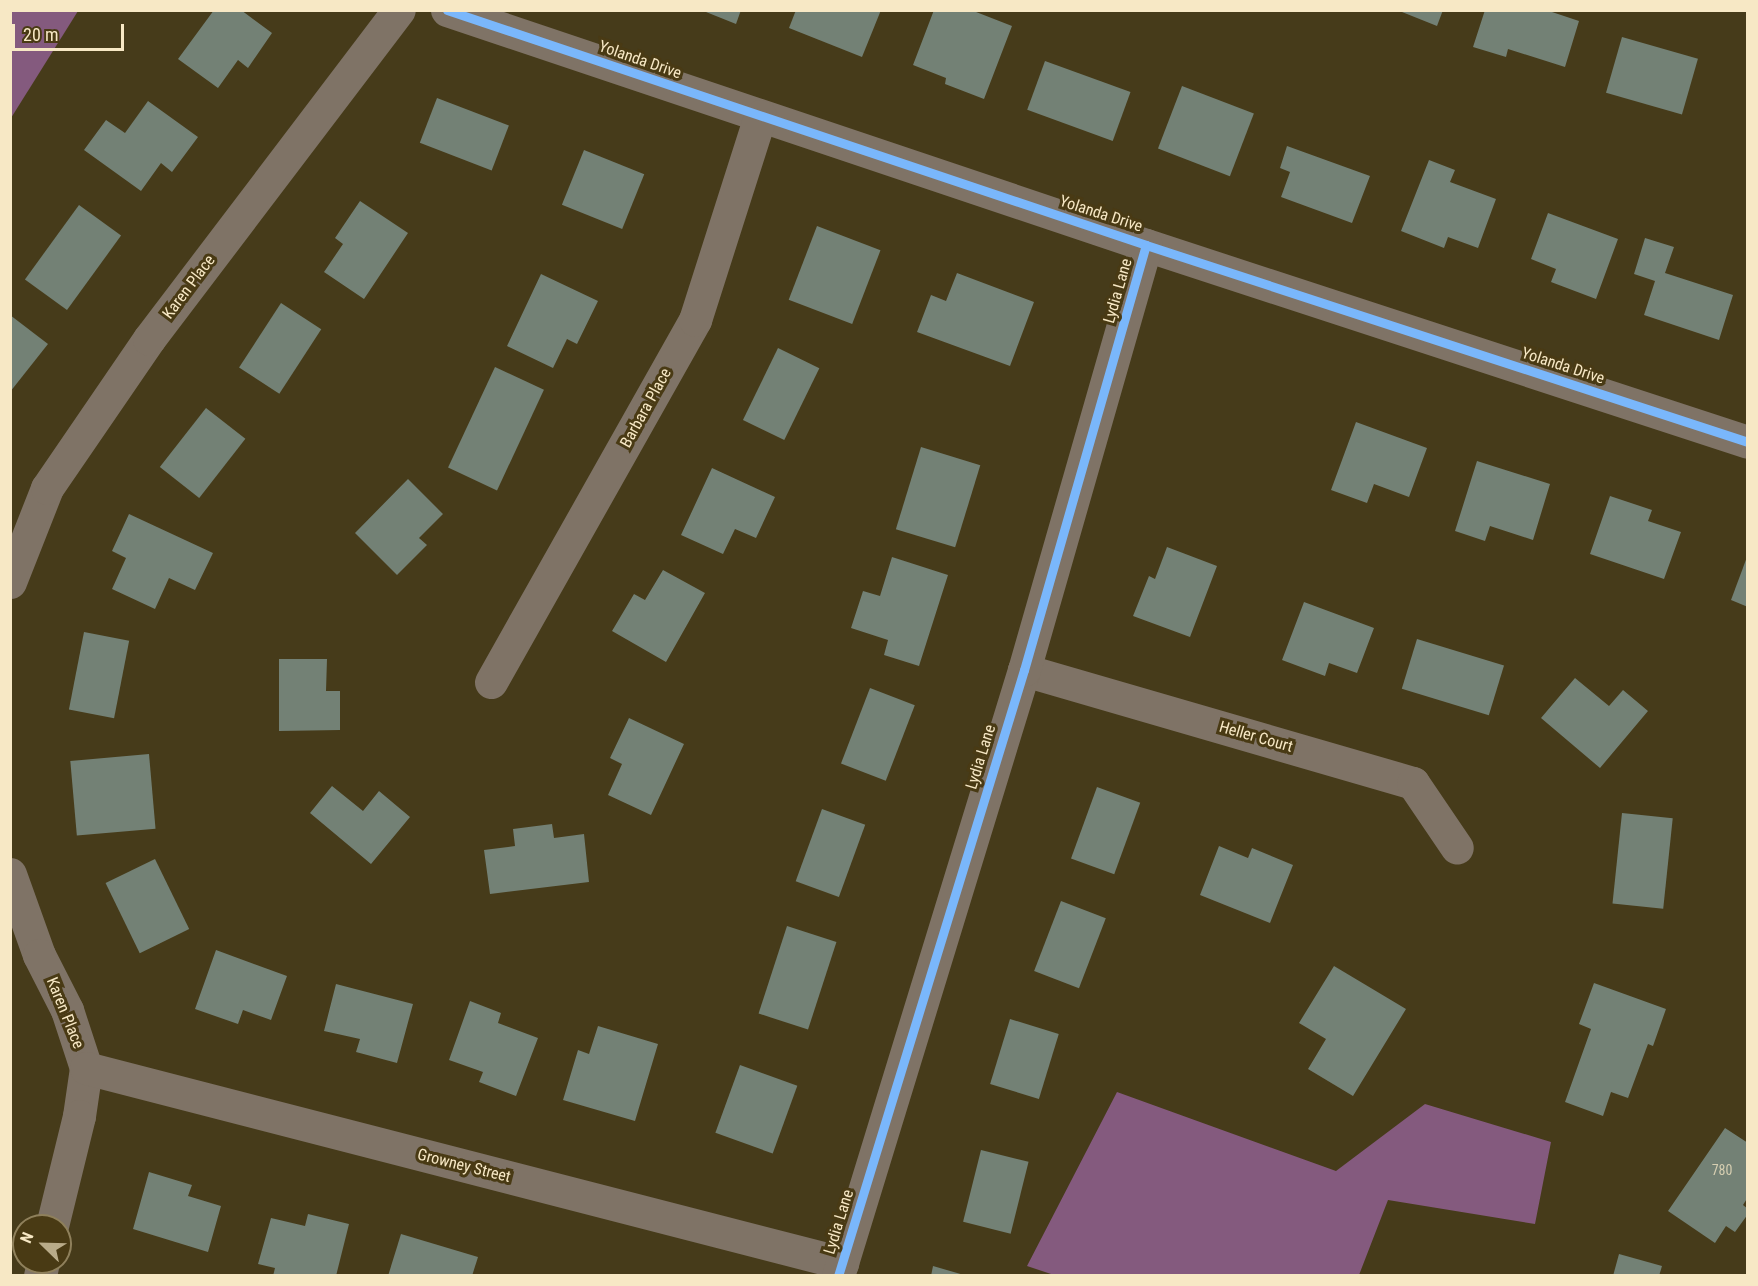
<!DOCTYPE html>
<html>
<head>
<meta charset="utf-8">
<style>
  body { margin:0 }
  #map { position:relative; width:1758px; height:1286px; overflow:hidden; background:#463b1a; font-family:"Roboto Condensed",sans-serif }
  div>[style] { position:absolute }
  .forest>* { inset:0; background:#845a7e }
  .building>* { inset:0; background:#738175; transform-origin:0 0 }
  .street>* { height:33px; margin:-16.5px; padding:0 16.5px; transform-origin:16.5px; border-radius:16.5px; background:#7f7366 }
  .cycleway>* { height:9px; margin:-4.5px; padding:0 4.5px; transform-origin:4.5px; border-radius:4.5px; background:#7ab7fb }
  span { translate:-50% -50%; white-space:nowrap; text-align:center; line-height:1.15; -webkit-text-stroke:6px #493a14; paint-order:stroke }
  .number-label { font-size:14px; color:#d6ceb1 }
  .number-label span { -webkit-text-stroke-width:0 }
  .street-label { font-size:16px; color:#f7e8c5 }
  .frame { position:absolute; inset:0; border:12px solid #f7e8c5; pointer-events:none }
  .north { position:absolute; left:12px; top:1214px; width:60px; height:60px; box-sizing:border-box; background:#493a14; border:2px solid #8f805b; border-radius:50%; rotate:293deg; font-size:16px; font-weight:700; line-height:24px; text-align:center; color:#f7e8c5 }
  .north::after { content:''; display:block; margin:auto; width:21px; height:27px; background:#b9ab89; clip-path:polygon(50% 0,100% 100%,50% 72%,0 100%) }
  .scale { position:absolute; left:12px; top:24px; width:112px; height:27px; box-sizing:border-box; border:3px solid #f7e8c5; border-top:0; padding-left:8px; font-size:18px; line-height:21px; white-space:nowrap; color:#f7e8c5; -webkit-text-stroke:4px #493a14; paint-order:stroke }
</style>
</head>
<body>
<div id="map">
  <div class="forest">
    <i style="clip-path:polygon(11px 10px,78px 11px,11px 118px,10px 11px)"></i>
    <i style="clip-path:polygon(1117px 1092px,1336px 1171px,1425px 1104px,1551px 1142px,1535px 1224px,1388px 1200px,1359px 1275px,1057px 1276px,1027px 1266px)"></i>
  </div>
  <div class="building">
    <i style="clip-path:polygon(214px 10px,241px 10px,272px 33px,248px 68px,238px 60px,218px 88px,178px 59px)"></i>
    <i style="clip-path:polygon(701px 10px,741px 10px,736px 24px)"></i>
    <i style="clip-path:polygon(796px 10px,881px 10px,862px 57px,789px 28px)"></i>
    <i style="clip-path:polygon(934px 10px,971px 10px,1012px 26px,984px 99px,945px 84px,946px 78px,913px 65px)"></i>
    <i style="clip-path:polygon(1397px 10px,1443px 10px,1437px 26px)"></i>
    <i style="clip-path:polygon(1485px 10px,1546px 10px,1579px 21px,1565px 67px,1508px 49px,1506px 57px,1473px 47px)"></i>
    <i style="left:1622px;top:37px;width:79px;height:58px;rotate:16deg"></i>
    <i style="left:1045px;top:61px;width:91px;height:52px;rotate:20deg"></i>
    <i style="left:1182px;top:86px;width:77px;height:67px;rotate:21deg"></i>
    <i style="left:437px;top:98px;width:77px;height:48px;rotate:21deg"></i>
    <i style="clip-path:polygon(148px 101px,198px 137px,172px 172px,161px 163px,141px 191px,84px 150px,106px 120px,125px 133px)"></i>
    <i style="clip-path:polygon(1287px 146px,1370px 176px,1352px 223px,1281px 197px,1290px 172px,1280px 168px)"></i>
    <i style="left:584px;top:150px;width:65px;height:59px;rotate:22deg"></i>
    <i style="clip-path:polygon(1429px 160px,1455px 170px,1450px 182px,1496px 199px,1478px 248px,1448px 237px,1444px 248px,1401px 231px)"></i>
    <i style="clip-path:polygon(360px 201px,408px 233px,364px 299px,324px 272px,343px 244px,335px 238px)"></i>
    <i style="left:79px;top:205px;width:52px;height:92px;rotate:36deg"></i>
    <i style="clip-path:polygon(1548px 213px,1618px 239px,1596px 299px,1551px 282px,1556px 269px,1531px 259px)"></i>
    <i style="left:817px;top:226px;width:68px;height:79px;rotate:21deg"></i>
    <i style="clip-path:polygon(1645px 238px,1674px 247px,1665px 273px,1733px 295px,1719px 340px,1644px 315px,1655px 281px,1634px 274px)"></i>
    <i style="clip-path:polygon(957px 273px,1034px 302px,1010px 366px,917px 332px,931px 295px,946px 301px)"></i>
    <i style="clip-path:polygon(541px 274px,598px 301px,577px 344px,567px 339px,553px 368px,507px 346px)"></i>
    <i style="left:281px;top:303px;width:48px;height:77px;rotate:33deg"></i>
    <i style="clip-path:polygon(10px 315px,48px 344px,10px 392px)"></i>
    <i style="left:778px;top:348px;width:46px;height:80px;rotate:26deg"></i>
    <i style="left:495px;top:367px;width:54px;height:111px;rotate:25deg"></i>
    <i style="left:206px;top:408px;width:50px;height:75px;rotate:38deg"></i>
    <i style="clip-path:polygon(1356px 422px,1427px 448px,1409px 497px,1374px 484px,1367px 503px,1331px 490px)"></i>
    <i style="left:921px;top:447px;width:62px;height:86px;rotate:17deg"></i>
    <i style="clip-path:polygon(1477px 461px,1550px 484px,1533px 540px,1490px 526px,1485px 541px,1455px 531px)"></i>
    <i style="clip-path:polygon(712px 468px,775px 497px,756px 538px,735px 529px,723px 554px,681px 535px)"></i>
    <i style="clip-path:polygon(408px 479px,443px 514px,419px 538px,427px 545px,397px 575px,355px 533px)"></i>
    <i style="clip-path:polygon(1610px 496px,1652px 510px,1648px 521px,1681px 532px,1664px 579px,1590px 554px)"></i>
    <i style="clip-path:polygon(129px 514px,213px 553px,195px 590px,169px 578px,155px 609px,112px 589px,126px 558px,112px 551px)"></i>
    <i style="clip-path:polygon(1167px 547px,1217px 566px,1190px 637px,1133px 616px,1149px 576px,1155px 579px)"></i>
    <i style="clip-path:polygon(892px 557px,948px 575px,919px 666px,884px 655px,888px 640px,851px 628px,863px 591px,880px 596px)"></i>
    <i style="clip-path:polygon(1747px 557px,1748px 557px,1748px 607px,1731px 600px)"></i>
    <i style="clip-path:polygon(663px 570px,705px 593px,666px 662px,612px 631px,634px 594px,645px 600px)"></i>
    <i style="clip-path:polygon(1304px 602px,1374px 628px,1357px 673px,1329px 663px,1325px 676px,1282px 660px)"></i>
    <i style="left:84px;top:632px;width:46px;height:79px;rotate:11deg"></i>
    <i style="left:1417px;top:639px;width:91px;height:52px;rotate:17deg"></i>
    <i style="clip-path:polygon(279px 659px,327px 659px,326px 691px,340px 691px,340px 730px,279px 731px)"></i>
    <i style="clip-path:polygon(1575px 678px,1609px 706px,1623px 690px,1648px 711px,1600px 768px,1541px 718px)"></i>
    <i style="left:870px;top:688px;width:48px;height:81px;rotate:21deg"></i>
    <i style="clip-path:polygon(629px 718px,684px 744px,651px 815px,608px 795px,622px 764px,610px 758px)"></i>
    <i style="left:149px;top:754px;width:75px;height:79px;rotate:85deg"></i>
    <i style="clip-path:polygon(332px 786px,363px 811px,379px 791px,410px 817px,371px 864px,310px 813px)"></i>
    <i style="left:1097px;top:787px;width:46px;height:76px;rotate:20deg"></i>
    <i style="left:822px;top:809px;width:46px;height:77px;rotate:20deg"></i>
    <i style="left:1622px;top:813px;width:51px;height:91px;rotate:6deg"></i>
    <i style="clip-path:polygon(552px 824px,554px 838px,584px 834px,589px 882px,490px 894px,484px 850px,515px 846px,513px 829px)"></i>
    <i style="clip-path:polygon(1219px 846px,1248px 858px,1252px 848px,1293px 865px,1270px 923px,1200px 895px)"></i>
    <i style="left:155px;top:859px;width:78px;height:55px;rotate:64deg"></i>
    <i style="left:1061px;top:901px;width:48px;height:75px;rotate:21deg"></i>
    <i style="left:787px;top:926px;width:52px;height:92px;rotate:18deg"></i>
    <i style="clip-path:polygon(216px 950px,287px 976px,271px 1020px,243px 1010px,238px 1024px,195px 1009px)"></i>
    <i style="clip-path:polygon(1334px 966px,1406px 1009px,1353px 1096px,1308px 1069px,1326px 1039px,1299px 1023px)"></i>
    <i style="clip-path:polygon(1594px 983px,1666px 1009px,1653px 1046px,1648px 1044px,1628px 1098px,1611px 1092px,1603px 1116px,1565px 1102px,1591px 1029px,1579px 1024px)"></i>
    <i style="clip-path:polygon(336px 984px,413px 1004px,397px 1063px,356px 1052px,360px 1039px,324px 1031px)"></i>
    <i style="clip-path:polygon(470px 1001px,501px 1013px,498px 1023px,538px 1038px,516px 1096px,479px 1082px,483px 1072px,449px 1060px)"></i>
    <i style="left:1010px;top:1019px;width:51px;height:68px;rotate:17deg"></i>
    <i style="clip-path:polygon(598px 1026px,658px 1044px,635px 1121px,563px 1100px,578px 1050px,589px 1054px)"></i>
    <i style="left:740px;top:1065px;width:61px;height:72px;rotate:20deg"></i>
    <i style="clip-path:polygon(1725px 1128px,1748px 1143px,1748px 1197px,1743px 1205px,1748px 1209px,1748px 1214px,1735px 1232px,1726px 1226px,1715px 1243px,1668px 1211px)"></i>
    <i style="left:981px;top:1150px;width:49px;height:74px;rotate:14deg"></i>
    <i style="clip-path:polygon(149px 1172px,192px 1185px,188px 1196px,221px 1206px,208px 1252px,133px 1229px)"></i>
    <i style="clip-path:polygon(308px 1214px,349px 1224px,336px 1276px,273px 1276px,275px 1268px,258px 1264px,271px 1218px,305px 1226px)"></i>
    <i style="clip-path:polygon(401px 1234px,478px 1257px,472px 1276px,388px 1276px)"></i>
    <i style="clip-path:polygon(1619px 1254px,1662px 1266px,1659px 1276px,1613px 1276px)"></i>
    <i style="clip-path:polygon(933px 1266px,964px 1275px,963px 1276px,931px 1276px)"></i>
  </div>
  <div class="street">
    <i style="left:447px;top:10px;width:737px;rotate:18.58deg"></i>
    <i style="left:1146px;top:245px;width:633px;rotate:18.12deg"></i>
    <i style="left:10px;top:582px;width:101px;rotate:-68.5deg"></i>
    <i style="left:47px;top:488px;width:181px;rotate:-55.6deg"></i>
    <i style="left:149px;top:339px;width:413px;rotate:-52.8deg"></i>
    <i style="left:1024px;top:670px;width:405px;rotate:16.2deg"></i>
    <i style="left:1413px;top:783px;width:78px;rotate:55.9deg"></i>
    <i style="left:491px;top:682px;width:416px;rotate:-60.6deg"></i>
    <i style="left:695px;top:320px;width:214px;rotate:-72.3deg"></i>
    <i style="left:10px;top:874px;width:86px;rotate:70.3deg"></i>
    <i style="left:39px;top:955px;width:62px;rotate:63deg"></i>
    <i style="left:67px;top:1010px;width:61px;rotate:71.9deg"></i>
    <i style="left:86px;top:1068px;width:49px;rotate:98.3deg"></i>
    <i style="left:79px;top:1116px;width:113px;rotate:103.8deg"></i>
    <i style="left:86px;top:1068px;width:781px;rotate:14.46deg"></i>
    <i style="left:40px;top:1276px;width:14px;rotate:-78deg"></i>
    <i style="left:838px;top:1276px;width:634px;rotate:-72.94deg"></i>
    <i style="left:1024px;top:670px;width:442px;rotate:-74deg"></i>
  </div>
  <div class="cycleway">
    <i style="left:447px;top:10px;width:737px;rotate:18.58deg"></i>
    <i style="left:1146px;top:245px;width:633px;rotate:18.12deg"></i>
    <i style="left:838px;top:1276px;width:634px;rotate:-72.94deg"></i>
    <i style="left:1024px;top:670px;width:442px;rotate:-74deg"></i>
  </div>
  <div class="number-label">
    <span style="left:1722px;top:1170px">780</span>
  </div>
  <div class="street-label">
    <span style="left:640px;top:60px;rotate:19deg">Yolanda Drive</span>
    <span style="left:1101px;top:214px;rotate:18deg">Yolanda Drive</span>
    <span style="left:189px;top:287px;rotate:-53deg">Karen Place</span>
    <span style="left:1118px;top:291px;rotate:-74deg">Lydia Lane</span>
    <span style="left:1563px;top:366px;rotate:18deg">Yolanda Drive</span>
    <span style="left:646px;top:408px;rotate:-61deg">Barbara Place</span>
    <span style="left:1256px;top:737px;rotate:16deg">Heller Court</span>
    <span style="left:981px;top:757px;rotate:-73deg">Lydia Lane</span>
    <span style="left:65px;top:1013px;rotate:68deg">Karen Place</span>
    <span style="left:464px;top:1166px;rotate:14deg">Growney Street</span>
    <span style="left:839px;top:1222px;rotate:-73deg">Lydia Lane</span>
  </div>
  <div class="frame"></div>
  <div class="north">N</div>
  <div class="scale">20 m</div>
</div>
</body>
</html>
